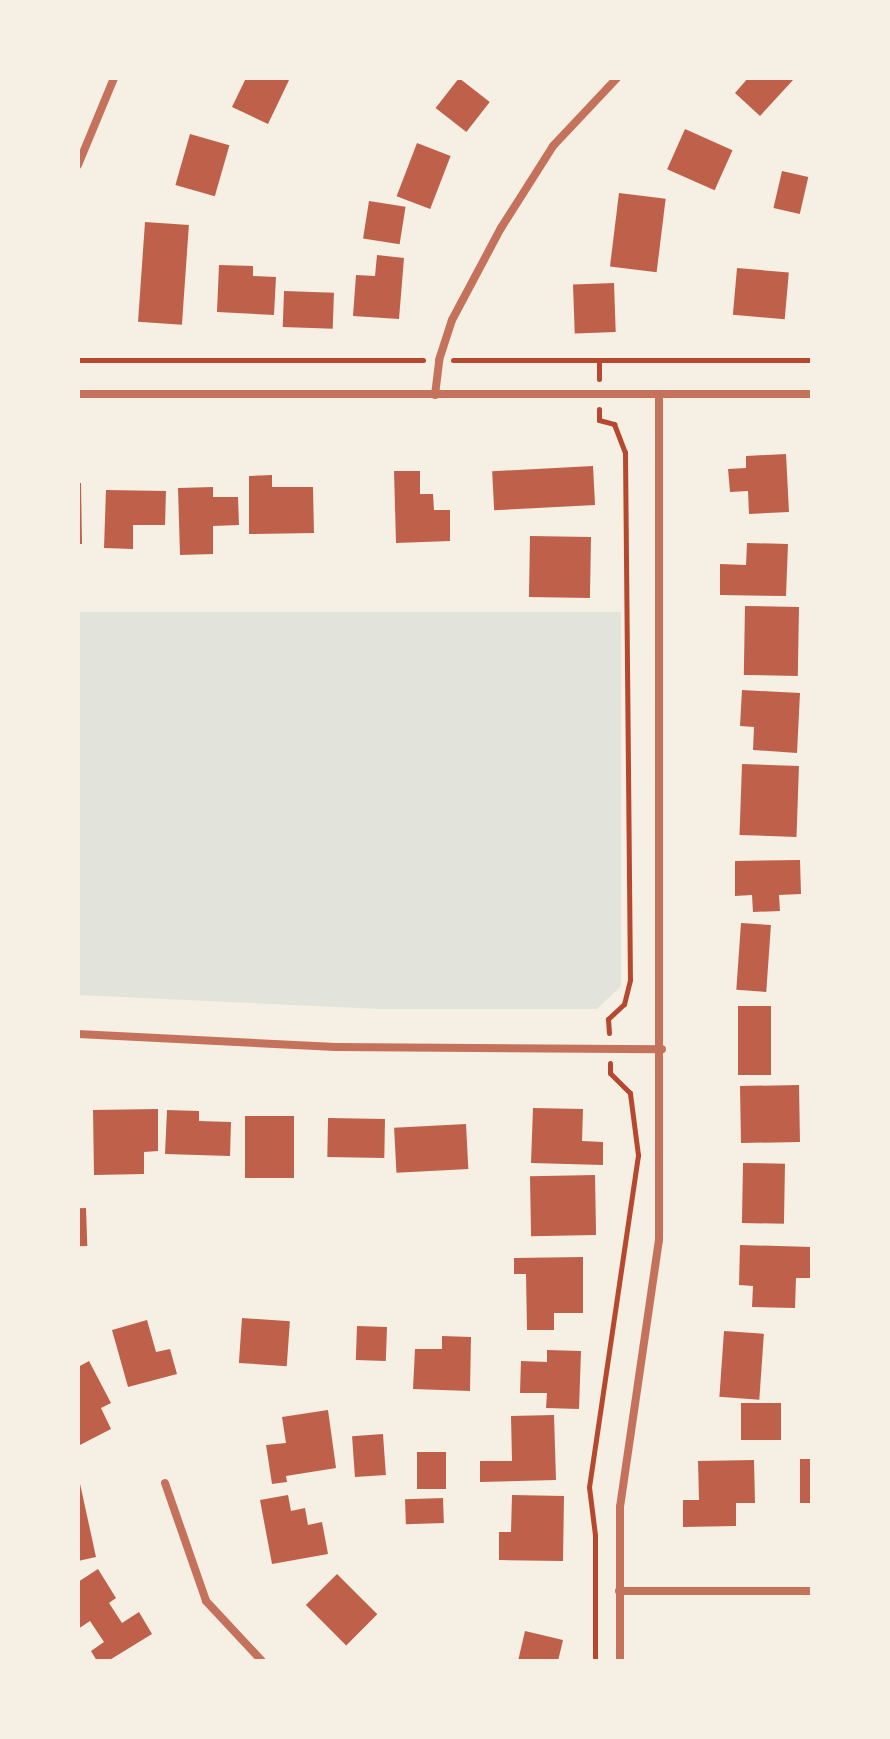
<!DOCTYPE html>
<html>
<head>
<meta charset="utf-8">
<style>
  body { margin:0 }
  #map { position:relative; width:890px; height:1739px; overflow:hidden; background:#f6efe4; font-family:"Asap Condensed",sans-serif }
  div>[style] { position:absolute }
  .green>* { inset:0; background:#e2e4dc }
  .building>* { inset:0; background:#bf614a; transform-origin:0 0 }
  .path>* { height:5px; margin:-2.5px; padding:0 2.5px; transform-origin:2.5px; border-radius:2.5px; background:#b5482f }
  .minor>* { height:8px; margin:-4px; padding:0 4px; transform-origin:4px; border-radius:4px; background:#c5725c }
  span { translate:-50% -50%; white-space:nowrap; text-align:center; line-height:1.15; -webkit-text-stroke:8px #f6efe4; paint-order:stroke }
  .frame { position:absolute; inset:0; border:80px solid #f6efe4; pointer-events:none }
</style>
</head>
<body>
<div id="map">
  <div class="green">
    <i style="clip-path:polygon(78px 612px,621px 612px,621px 986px,597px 1009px,381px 1009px,78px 995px)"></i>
  </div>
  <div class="building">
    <i style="clip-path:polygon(246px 78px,290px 78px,268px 124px,232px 107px)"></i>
    <i style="left:459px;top:78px;width:39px;height:38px;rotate:38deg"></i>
    <i style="clip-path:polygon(748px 78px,791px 78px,793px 80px,760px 116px,735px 93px)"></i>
    <i style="left:685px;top:129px;width:52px;height:44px;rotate:24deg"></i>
    <i style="left:190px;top:134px;width:41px;height:53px;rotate:16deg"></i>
    <i style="left:417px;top:143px;width:36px;height:57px;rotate:21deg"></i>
    <i style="left:782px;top:171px;width:27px;height:38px;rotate:13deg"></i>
    <i style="left:619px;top:193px;width:47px;height:74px;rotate:7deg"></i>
    <i style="left:369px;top:201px;width:37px;height:38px;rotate:9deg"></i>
    <i style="left:145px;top:222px;width:44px;height:100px;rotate:4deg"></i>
    <i style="clip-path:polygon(377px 255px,404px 258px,399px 319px,353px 316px,356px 275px,375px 276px)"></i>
    <i style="clip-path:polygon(219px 265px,253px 266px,253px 276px,276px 277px,274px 315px,217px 312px)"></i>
    <i style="left:737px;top:268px;width:52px;height:47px;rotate:5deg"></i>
    <i style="left:614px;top:283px;width:49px;height:41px;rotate:88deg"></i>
    <i style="left:284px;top:291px;width:50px;height:36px;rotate:2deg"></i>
    <i style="clip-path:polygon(786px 454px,789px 512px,749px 514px,748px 491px,730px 492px,728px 469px,746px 468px,746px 456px)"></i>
    <i style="left:593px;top:466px;width:39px;height:101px;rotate:87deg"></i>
    <i style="clip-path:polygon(394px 471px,420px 471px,420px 494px,433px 494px,434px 510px,450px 510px,450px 541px,396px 543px)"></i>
    <i style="clip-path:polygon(272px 475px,272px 487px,313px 487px,314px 533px,249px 534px,249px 476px)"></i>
    <i style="clip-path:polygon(78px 483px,81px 483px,82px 544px,78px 544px)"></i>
    <i style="clip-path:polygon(213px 487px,213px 497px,238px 497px,239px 525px,213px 526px,213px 554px,180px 555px,178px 488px)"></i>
    <i style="clip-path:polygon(106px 490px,166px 491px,165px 525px,133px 525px,133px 549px,104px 548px)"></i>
    <i style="left:530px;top:536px;width:61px;height:61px;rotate:1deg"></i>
    <i style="clip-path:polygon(747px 543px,788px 544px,786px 596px,720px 595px,720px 564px,746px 565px)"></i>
    <i style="left:745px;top:606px;width:54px;height:69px;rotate:1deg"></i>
    <i style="clip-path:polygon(742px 690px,800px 693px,797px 753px,753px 750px,754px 727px,740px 726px)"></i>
    <i style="left:742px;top:764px;width:57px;height:71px;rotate:2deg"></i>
    <i style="clip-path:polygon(800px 860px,801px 894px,779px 895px,780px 911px,753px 912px,752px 895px,735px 896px,735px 861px)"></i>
    <i style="left:741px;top:923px;width:30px;height:67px;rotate:4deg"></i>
    <i style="left:738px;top:1006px;width:33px;height:69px"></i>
    <i style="left:799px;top:1085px;width:57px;height:59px;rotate:89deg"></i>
    <i style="clip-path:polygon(533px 1108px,583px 1109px,582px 1141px,603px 1142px,603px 1165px,531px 1163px)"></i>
    <i style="clip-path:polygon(158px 1109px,158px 1151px,144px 1152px,144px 1174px,94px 1175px,93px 1110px)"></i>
    <i style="clip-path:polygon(167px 1110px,199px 1111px,199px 1121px,231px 1122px,230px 1156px,165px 1154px)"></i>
    <i style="left:245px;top:1116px;width:49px;height:62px"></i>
    <i style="left:328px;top:1118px;width:57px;height:39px;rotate:1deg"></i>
    <i style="left:466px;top:1124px;width:45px;height:72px;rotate:87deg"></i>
    <i style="left:743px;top:1163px;width:42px;height:60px;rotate:1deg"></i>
    <i style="left:595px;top:1175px;width:60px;height:65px;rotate:89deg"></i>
    <i style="left:86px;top:1208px;width:38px;height:8px;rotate:88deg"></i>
    <i style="clip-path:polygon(740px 1245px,812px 1247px,812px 1278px,796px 1278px,795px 1308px,752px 1307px,753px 1286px,739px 1285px)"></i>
    <i style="clip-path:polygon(583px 1257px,583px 1313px,554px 1313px,554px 1330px,527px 1330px,526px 1274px,514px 1274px,514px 1258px)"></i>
    <i style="left:242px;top:1318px;width:48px;height:45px;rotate:4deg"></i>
    <i style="clip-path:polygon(147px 1320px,156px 1352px,170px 1349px,177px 1374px,128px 1387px,112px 1330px)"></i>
    <i style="left:357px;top:1326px;width:30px;height:34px;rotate:2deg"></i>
    <i style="left:724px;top:1331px;width:40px;height:66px;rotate:4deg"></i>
    <i style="clip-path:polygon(442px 1336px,471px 1337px,470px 1391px,413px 1389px,415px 1349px,442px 1349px)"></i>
    <i style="clip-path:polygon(547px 1350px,581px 1351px,579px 1409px,546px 1408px,547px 1393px,520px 1393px,521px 1361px,547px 1362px)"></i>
    <i style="clip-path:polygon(89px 1361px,111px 1403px,101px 1408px,111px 1429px,78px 1446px,78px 1367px)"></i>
    <i style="left:741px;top:1403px;width:40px;height:37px"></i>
    <i style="clip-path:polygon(328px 1410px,336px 1468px,286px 1476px,287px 1482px,272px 1484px,266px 1445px,286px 1443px,282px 1417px)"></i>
    <i style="clip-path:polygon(554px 1415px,556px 1480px,480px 1482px,480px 1461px,512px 1461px,511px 1416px)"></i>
    <i style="left:383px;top:1434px;width:41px;height:31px;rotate:86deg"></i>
    <i style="left:417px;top:1452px;width:29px;height:37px"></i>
    <i style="left:800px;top:1459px;width:12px;height:44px"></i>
    <i style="clip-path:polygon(754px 1460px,755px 1503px,736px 1503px,736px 1526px,683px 1527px,683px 1500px,699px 1500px,698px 1461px)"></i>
    <i style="clip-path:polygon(79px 1479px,96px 1557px,78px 1561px,78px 1480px)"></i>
    <i style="clip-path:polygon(288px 1495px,291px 1511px,305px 1508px,308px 1525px,322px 1522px,328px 1554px,272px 1564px,260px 1500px)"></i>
    <i style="clip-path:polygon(512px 1495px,564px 1496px,563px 1561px,499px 1560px,499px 1532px,511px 1532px)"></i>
    <i style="left:443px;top:1498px;width:25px;height:38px;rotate:88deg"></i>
    <i style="clip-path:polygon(98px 1569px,116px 1598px,109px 1603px,122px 1623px,139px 1612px,152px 1634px,108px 1661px,97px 1661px,91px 1651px,104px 1642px,90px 1621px,78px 1629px,78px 1582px)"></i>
    <i style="left:337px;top:1574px;width:57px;height:44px;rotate:45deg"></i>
    <i style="clip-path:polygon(525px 1631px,563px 1640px,558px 1661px,518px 1661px)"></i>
  </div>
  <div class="path">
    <i style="left:78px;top:360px;width:345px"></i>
    <i style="left:453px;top:360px;width:359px"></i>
    <i style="left:599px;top:379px;width:19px;rotate:-90deg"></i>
    <i style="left:599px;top:409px;width:11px;rotate:90deg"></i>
    <i style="left:599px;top:420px;width:16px;rotate:15deg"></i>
    <i style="left:614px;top:424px;width:30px;rotate:69deg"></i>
    <i style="left:625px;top:452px;width:528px;rotate:89.46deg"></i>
    <i style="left:630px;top:980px;width:25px;rotate:104deg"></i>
    <i style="left:624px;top:1004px;width:22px;rotate:137deg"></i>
    <i style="left:608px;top:1019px;width:14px;rotate:86deg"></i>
    <i style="left:595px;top:1661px;width:126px;rotate:-90deg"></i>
    <i style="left:595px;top:1535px;width:48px;rotate:-97.1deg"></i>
    <i style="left:589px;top:1487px;width:336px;rotate:-81.6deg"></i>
    <i style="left:638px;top:1155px;width:63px;rotate:-97.4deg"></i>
    <i style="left:630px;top:1093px;width:28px;rotate:-135deg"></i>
    <i style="left:610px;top:1073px;width:10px;rotate:-90deg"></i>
  </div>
  <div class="minor">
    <i style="left:78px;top:165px;width:94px;rotate:-67.5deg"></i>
    <i style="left:78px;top:394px;width:734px"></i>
    <i style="left:435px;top:395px;width:35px;rotate:-83deg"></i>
    <i style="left:439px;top:360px;width:42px;rotate:-72deg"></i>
    <i style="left:452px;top:320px;width:104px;rotate:-62deg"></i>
    <i style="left:501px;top:228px;width:97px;rotate:-57.6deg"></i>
    <i style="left:553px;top:146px;width:93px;rotate:-46.7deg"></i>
    <i style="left:78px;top:1034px;width:258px;rotate:2.9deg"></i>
    <i style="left:336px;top:1047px;width:326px;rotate:0.4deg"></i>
    <i style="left:165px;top:1483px;width:125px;rotate:70.8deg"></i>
    <i style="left:206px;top:1601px;width:82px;rotate:47deg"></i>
    <i style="left:619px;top:1591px;width:193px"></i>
    <i style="left:620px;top:1661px;width:154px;rotate:-90deg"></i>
    <i style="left:620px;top:1507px;width:270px;rotate:-81.7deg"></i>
    <i style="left:659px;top:1240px;width:846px;rotate:-90deg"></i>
  </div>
  <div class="frame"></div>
</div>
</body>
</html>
